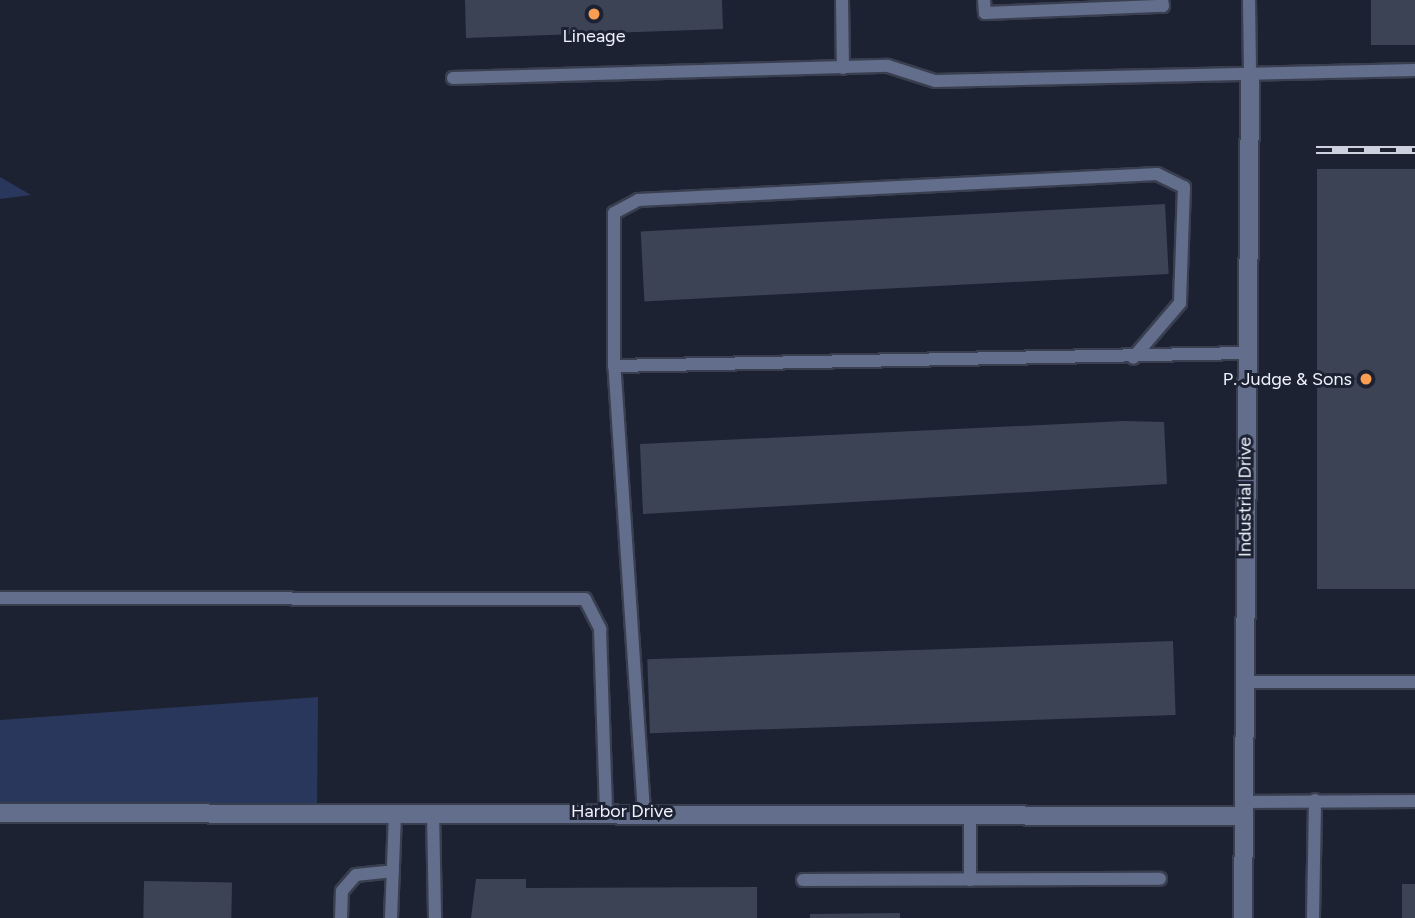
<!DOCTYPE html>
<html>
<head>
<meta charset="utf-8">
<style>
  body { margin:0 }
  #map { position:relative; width:1415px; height:918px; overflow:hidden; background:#1c2232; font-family:Figtree,sans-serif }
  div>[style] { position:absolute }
  .green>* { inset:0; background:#2a375d }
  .building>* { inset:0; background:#3c4355; transform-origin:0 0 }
  .roads { filter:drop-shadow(2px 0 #393f4f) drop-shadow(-2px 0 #393f4f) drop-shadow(0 2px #393f4f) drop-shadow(0 -2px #393f4f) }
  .lane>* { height:12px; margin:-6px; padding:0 6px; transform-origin:6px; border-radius:6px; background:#636e8c }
  .street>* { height:18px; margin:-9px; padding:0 9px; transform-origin:9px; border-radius:9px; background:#636e8c }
  .rail>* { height:8px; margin-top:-4px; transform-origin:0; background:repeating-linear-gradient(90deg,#1c2232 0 16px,#ccd1dd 0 32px); box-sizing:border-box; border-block:2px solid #ccd1dd }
  .dots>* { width:19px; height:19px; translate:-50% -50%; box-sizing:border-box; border:4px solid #1c2232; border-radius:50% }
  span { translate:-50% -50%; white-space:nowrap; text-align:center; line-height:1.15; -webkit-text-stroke:6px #1c2232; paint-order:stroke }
  .poi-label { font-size:18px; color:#eef3fe }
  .right { translate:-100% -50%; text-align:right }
  .street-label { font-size:18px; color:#eef3fe }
</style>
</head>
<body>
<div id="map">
  <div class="green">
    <i style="clip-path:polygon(0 177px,31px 195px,0 199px)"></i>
    <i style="clip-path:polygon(318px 697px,317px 811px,0 805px,0 720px)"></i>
  </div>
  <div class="building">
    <i style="clip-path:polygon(465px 0,722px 0,723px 29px,466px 38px)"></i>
    <i style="left:1371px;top:0;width:44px;height:45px"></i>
    <i style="left:1317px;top:169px;width:98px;height:420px"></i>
    <i style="left:1165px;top:204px;width:70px;height:525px;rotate:87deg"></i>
    <i style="clip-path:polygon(1124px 421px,1164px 422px,1167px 484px,643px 514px,640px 444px)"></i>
    <i style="left:1173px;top:641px;width:74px;height:526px;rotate:88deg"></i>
    <i style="clip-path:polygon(476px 879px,526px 879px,526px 888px,757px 887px,757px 918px,471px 918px)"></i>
    <i style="left:144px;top:881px;width:88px;height:37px;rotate:1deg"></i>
    <i style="left:1402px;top:884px;width:13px;height:34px"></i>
    <i style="clip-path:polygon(900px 913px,900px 918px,810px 918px,810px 914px)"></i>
  </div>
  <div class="roads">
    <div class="lane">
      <i style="left:842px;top:0;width:68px;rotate:89.2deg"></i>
      <i style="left:984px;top:0;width:13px;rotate:86deg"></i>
      <i style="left:985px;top:13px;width:178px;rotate:-2.3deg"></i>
      <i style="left:1163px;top:6px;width:6px;rotate:-99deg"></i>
      <i style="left:1249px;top:0;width:75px;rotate:89.2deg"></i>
      <i style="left:453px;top:78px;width:435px;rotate:-1.6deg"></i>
      <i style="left:888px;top:66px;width:49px;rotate:17.7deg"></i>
      <i style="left:935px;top:81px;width:480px;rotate:-1.3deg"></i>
      <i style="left:614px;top:366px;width:153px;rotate:-90deg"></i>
      <i style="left:614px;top:213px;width:27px;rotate:-28deg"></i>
      <i style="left:638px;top:200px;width:520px;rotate:-2.87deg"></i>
      <i style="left:1157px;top:174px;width:30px;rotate:26deg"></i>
      <i style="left:1184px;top:187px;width:116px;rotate:92deg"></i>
      <i style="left:1180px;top:303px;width:72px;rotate:130.5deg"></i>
      <i style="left:0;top:598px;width:585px;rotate:0.1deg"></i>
      <i style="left:585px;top:599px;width:34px;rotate:63deg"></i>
      <i style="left:600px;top:629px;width:182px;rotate:88.1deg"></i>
      <i style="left:1244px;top:682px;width:171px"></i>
      <i style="left:1244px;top:802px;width:171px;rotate:-0.3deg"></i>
      <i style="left:433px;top:812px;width:106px;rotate:88.9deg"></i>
      <i style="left:644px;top:812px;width:447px;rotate:-93.8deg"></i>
      <i style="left:614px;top:366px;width:631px;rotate:-1.18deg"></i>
      <i style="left:970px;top:814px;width:66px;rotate:90deg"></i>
      <i style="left:803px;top:880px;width:357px;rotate:-0.2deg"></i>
      <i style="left:341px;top:918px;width:27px;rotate:-88deg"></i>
      <i style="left:342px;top:891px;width:21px;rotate:-49deg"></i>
      <i style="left:356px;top:875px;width:37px;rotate:-6deg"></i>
      <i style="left:391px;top:918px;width:106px;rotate:-87.8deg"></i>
      <i style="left:1313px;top:918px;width:118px;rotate:-89deg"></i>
    </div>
    <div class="street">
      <i style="left:0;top:813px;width:1244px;rotate:0.14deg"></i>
      <i style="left:1243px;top:918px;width:843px;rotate:-89.52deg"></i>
    </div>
  </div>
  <div class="rail">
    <i style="left:1316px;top:150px;width:99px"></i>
  </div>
  <div class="dots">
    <i style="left:594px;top:14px;background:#fb9e51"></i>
    <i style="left:1366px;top:379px;background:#fb9e51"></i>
  </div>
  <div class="poi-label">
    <span style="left:594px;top:36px">Lineage</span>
    <span class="right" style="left:1352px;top:379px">P. Judge &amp; Sons</span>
  </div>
  <div class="street-label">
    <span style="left:1245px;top:497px;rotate:-90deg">Industrial Drive</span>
    <span style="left:622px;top:811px">Harbor Drive</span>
  </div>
</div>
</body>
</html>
